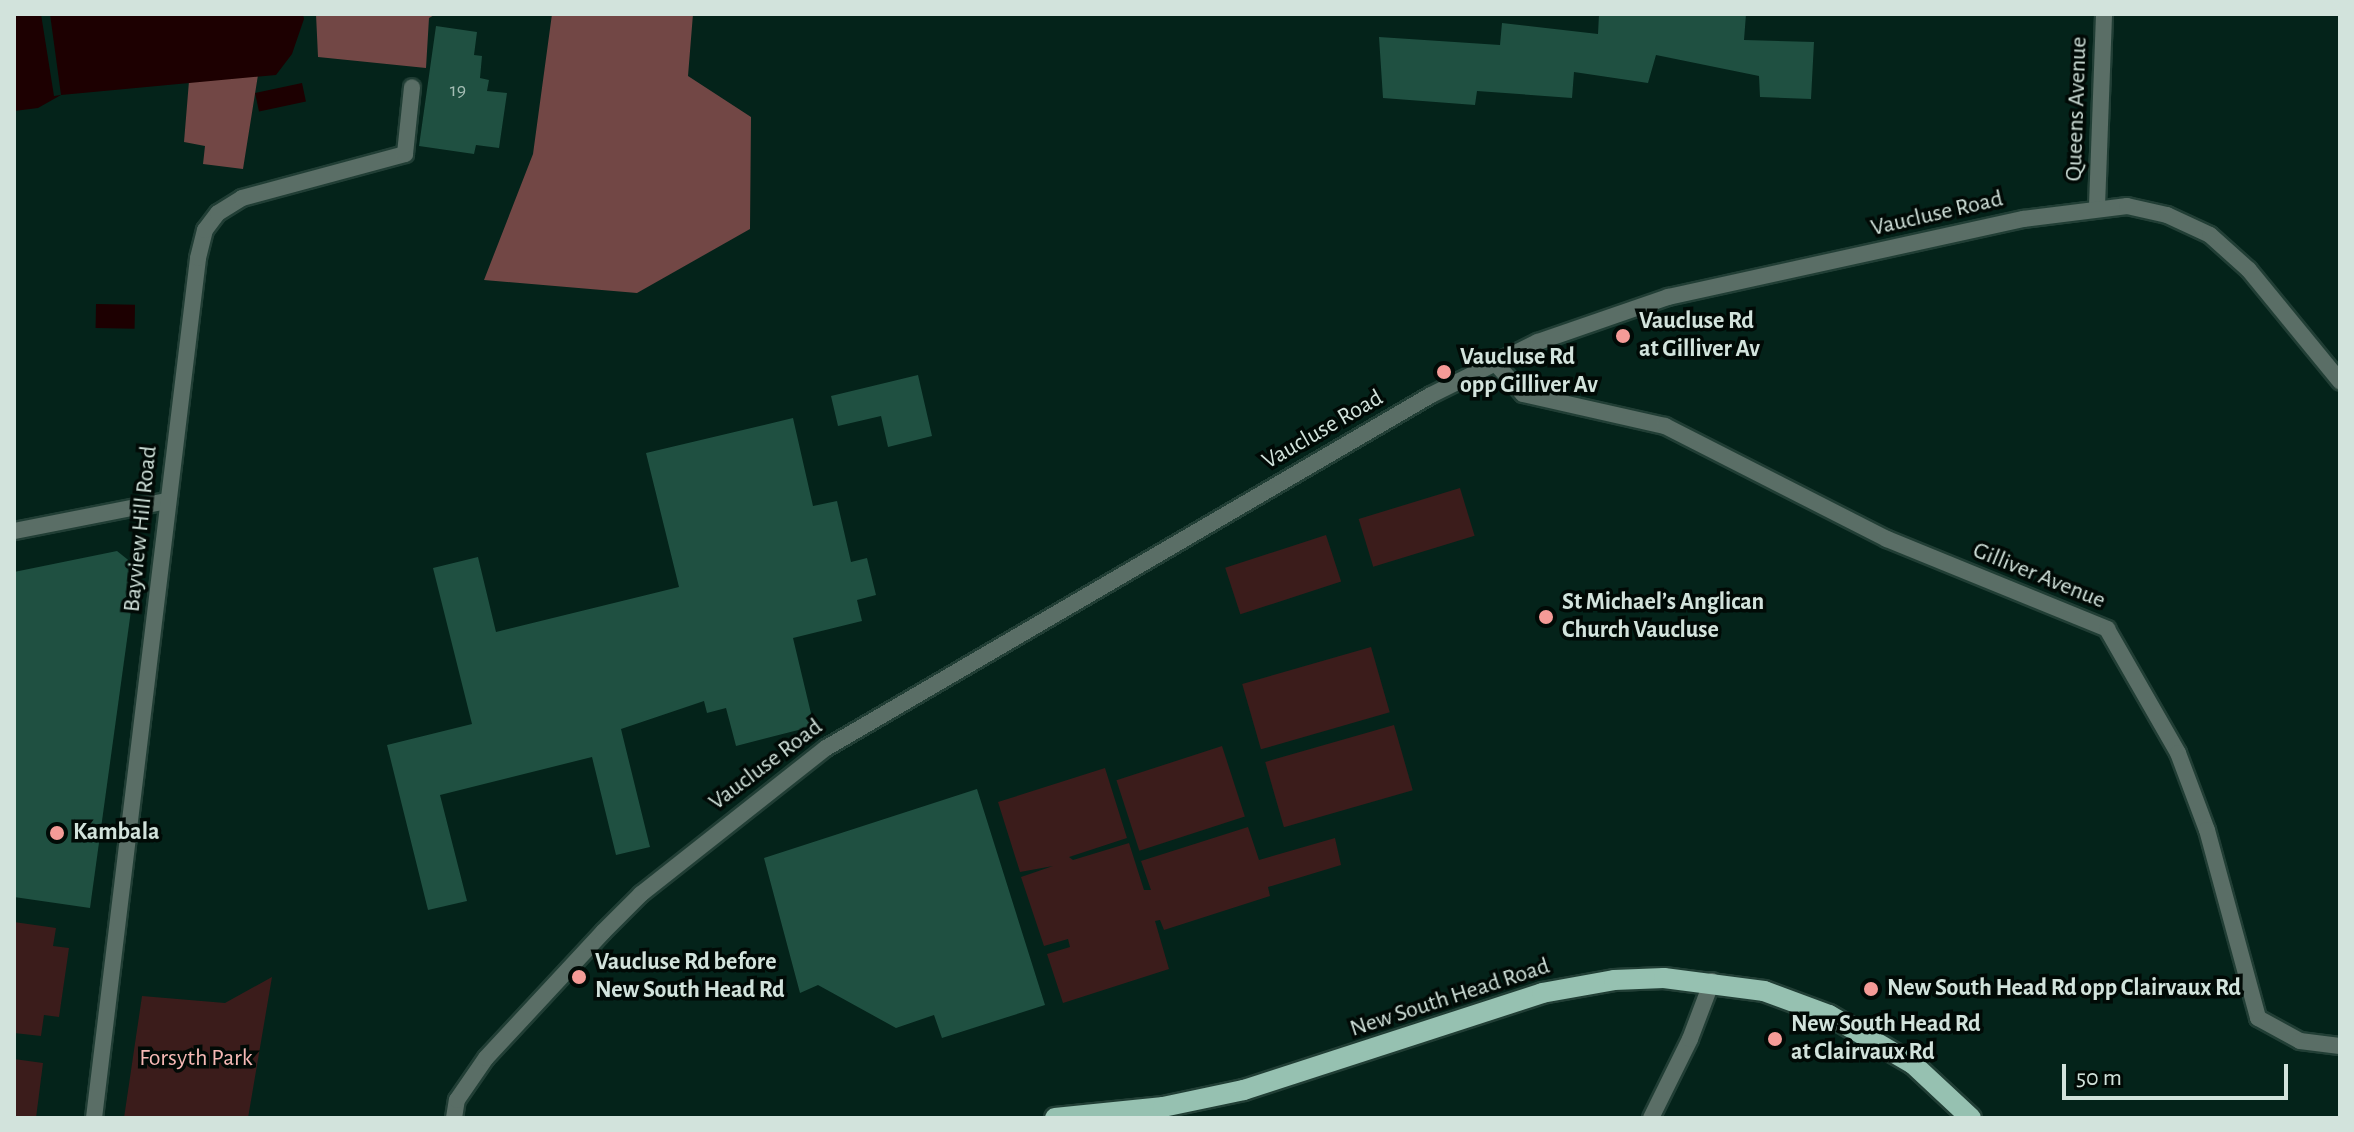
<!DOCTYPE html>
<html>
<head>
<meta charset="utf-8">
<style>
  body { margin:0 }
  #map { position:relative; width:2354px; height:1132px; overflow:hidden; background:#04231a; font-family:"Alegreya Sans",sans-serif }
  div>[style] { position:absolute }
  .green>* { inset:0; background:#3b1c1b; transform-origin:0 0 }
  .forest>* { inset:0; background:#724745 }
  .water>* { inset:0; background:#1d0001; transform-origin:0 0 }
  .pier>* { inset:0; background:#04231a }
  .building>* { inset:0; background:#1f5041 }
  .roads { filter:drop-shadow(2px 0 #213e35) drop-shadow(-2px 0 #213e35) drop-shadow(0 2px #213e35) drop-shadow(0 -2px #213e35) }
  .minor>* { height:16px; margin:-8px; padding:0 8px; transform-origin:8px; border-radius:8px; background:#5a6e66 }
  .tertiary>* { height:16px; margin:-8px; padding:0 8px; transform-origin:8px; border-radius:8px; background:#5a6e66 }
  .primary>* { height:20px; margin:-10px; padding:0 10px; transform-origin:10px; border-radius:10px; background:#96c1b1 }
  .dots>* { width:22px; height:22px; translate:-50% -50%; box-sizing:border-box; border:4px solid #010a06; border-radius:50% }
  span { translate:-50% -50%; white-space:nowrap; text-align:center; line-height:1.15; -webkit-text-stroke:7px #010a06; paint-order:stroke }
  .number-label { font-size:20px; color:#a5beb5 }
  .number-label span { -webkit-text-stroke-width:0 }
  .street-label { font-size:24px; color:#d2e3dc }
  .poi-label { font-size:24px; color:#d2e3dc; font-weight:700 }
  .left { translate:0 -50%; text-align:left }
  .park-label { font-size:24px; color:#f6b9b5 }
  .frame { position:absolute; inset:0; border:16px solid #d2e3dc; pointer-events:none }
  .scale { position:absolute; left:2062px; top:1064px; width:226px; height:36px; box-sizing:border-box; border:4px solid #d2e3dc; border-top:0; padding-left:10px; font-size:24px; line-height:28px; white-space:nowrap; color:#d2e3dc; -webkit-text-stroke:6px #010a06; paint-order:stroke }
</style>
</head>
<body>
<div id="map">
  <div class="green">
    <i style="left:1460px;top:488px;width:50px;height:106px;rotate:73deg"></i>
    <i style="left:1326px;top:535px;width:49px;height:106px;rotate:72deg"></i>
    <i style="left:1371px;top:647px;width:68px;height:134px;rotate:74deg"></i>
    <i style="left:1394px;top:725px;width:68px;height:134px;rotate:74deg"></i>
    <i style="left:1222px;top:746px;width:74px;height:111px;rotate:72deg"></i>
    <i style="clip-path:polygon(1105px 768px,1127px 838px,1069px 857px,1073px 860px,1129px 843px,1144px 890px,1151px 890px,1141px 861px,1248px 827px,1259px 860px,1335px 838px,1341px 865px,1268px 887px,1270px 896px,1164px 930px,1160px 920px,1155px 921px,1169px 969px,1063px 1003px,1047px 954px,1070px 947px,1068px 939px,1044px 946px,1021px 877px,1053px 866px,1020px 872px,998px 802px)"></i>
    <i style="clip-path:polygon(14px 922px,56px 928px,53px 946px,69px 948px,59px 1017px,44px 1015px,41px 1036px,14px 1033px)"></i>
    <i style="clip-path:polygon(272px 977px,248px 1118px,124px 1118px,142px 996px,225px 1003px)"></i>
    <i style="clip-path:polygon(14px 1059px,43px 1063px,36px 1118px,14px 1118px)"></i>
  </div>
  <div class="forest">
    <i style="clip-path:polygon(316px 14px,436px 14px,429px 18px,426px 68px,318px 57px)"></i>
    <i style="clip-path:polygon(552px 14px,693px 14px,688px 76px,751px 117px,750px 229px,637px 293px,484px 280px,533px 154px)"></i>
    <i style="clip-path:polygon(258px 75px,243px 169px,203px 164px,205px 146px,184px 142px,189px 81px)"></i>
  </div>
  <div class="water">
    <i style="clip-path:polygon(14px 14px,303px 14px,304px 19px,292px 54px,276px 75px,61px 95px,38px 108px,14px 111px)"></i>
    <i style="left:302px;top:83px;width:19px;height:48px;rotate:78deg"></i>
    <i style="left:96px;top:304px;width:39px;height:24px;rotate:1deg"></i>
  </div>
  <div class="pier">
    <i style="clip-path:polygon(41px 14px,50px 14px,61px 95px,54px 96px)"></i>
  </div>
  <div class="building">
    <i style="clip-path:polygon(1599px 14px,1746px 14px,1744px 40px,1814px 42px,1811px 99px,1760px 97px,1759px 76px,1656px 55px,1648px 83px,1574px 72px,1572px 98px,1477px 91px,1475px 105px,1383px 98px,1379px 37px,1500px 45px,1502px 23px,1598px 34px)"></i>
    <i style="clip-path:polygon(436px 26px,477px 32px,474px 55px,482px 56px,480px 78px,489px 80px,487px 91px,507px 93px,499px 148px,476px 145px,474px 154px,419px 146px)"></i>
    <i style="clip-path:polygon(918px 375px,932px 436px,888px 447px,881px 416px,838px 426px,831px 396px)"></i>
    <i style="clip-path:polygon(793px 418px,813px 506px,837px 501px,851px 562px,867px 558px,876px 595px,857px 600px,862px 621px,793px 638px,814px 726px,736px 746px,726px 708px,707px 713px,704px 701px,621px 729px,650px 847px,616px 855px,592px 757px,440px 795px,467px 901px,428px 910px,387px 745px,472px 724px,433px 568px,478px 557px,496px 632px,679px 587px,646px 453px)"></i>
    <i style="clip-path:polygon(117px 551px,137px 567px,90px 908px,14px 897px,14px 572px)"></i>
    <i style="clip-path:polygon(977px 789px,1045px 1005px,942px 1038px,934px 1015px,896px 1028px,818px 985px,800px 993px,764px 858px)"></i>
  </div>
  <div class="roads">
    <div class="minor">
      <i style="left:2097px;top:206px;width:192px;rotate:-87.9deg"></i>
      <i style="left:1496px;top:364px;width:40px;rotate:48deg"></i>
      <i style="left:1523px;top:394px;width:146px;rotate:12.7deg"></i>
      <i style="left:1665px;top:426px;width:249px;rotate:27deg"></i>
      <i style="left:1887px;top:539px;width:238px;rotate:22.2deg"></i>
      <i style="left:2107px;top:629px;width:143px;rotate:60.2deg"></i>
      <i style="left:2178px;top:753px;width:82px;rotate:69.4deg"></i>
      <i style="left:2207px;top:830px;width:195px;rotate:74.8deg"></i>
      <i style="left:2258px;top:1018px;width:48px;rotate:28.7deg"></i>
      <i style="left:2300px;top:1041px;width:40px;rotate:7.1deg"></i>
      <i style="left:14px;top:531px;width:156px;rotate:-11.1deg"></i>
      <i style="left:94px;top:1118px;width:866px;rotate:-83.1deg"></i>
      <i style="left:198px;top:258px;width:29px;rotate:-76deg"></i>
      <i style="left:205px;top:230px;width:21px;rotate:-53deg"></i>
      <i style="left:218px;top:213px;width:28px;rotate:-32deg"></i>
      <i style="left:242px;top:198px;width:169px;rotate:-15.1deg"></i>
      <i style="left:405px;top:154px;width:67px;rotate:-84deg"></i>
      <i style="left:1651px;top:1118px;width:88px;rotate:-63.7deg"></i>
      <i style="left:1690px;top:1039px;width:62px;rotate:-69.2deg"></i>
    </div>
    <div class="tertiary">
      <i style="left:454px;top:1118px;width:18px;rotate:-81deg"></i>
      <i style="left:457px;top:1100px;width:51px;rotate:-55.4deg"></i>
      <i style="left:486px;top:1058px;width:172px;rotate:-47.1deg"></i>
      <i style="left:603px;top:932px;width:54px;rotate:-45deg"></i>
      <i style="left:641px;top:894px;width:236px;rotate:-38.3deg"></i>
      <i style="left:826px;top:748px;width:700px;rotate:-30.26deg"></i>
      <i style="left:1431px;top:395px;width:119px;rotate:-26.4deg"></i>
      <i style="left:1538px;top:342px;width:138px;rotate:-19.1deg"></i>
      <i style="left:1668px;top:297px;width:363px;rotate:-12.4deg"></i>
      <i style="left:2023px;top:219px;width:105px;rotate:-7.1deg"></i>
      <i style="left:2127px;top:206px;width:41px;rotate:12.7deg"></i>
      <i style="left:2167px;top:215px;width:47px;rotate:24.9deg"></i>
      <i style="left:2210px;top:235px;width:52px;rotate:41.9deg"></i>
      <i style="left:2249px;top:270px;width:144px;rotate:50.7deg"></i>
    </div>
    <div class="primary">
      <i style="left:1055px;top:1118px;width:109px;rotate:-5.8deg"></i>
      <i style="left:1163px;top:1107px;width:83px;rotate:-11.9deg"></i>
      <i style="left:1244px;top:1090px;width:313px;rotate:-18deg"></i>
      <i style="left:1542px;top:993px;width:73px;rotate:-10.2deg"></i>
      <i style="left:1614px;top:980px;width:50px;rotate:-2.3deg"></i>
      <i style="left:1664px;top:978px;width:101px;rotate:7.4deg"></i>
      <i style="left:1764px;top:991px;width:69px;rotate:20.3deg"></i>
      <i style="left:1829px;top:1015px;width:97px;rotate:30.3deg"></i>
      <i style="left:1913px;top:1064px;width:79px;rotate:43deg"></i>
    </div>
  </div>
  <div class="dots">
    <i style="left:1623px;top:336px;background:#f59b97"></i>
    <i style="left:1444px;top:372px;background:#f59b97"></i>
    <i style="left:1546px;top:617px;background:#f59b97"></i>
    <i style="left:57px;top:833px;background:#f59b97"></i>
    <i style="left:579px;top:977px;background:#f59b97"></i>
    <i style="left:1871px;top:989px;background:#f59b97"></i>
    <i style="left:1775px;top:1039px;background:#f59b97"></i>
  </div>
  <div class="number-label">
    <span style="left:458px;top:90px">19</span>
  </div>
  <div class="street-label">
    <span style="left:2077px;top:109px;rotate:-88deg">Queens Avenue</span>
    <span style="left:1937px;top:214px;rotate:-13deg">Vaucluse Road</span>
    <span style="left:1323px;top:430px;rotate:-30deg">Vaucluse Road</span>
    <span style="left:141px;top:529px;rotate:-84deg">Bayview Hill Road</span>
    <span style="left:2039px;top:576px;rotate:22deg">Gilliver Avenue</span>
    <span style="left:766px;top:765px;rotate:-37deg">Vaucluse Road</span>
    <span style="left:1450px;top:998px;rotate:-18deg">New South Head Road</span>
  </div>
  <div class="poi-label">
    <span class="left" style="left:1639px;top:336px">Vaucluse Rd<br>at Gilliver Av</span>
    <span class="left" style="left:1460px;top:372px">Vaucluse Rd<br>opp Gilliver Av</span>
    <span class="left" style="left:1562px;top:617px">St Michael’s Anglican<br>Church Vaucluse</span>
    <span class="left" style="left:73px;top:833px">Kambala</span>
    <span class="left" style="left:595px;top:977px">Vaucluse Rd before<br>New South Head Rd</span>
    <span class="left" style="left:1887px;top:989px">New South Head Rd opp Clairvaux Rd</span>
    <span class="left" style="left:1791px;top:1039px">New South Head Rd<br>at Clairvaux Rd</span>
  </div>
  <div class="park-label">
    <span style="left:196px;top:1059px">Forsyth Park</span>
  </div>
  <div class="frame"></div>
  <div class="scale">50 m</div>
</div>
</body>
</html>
